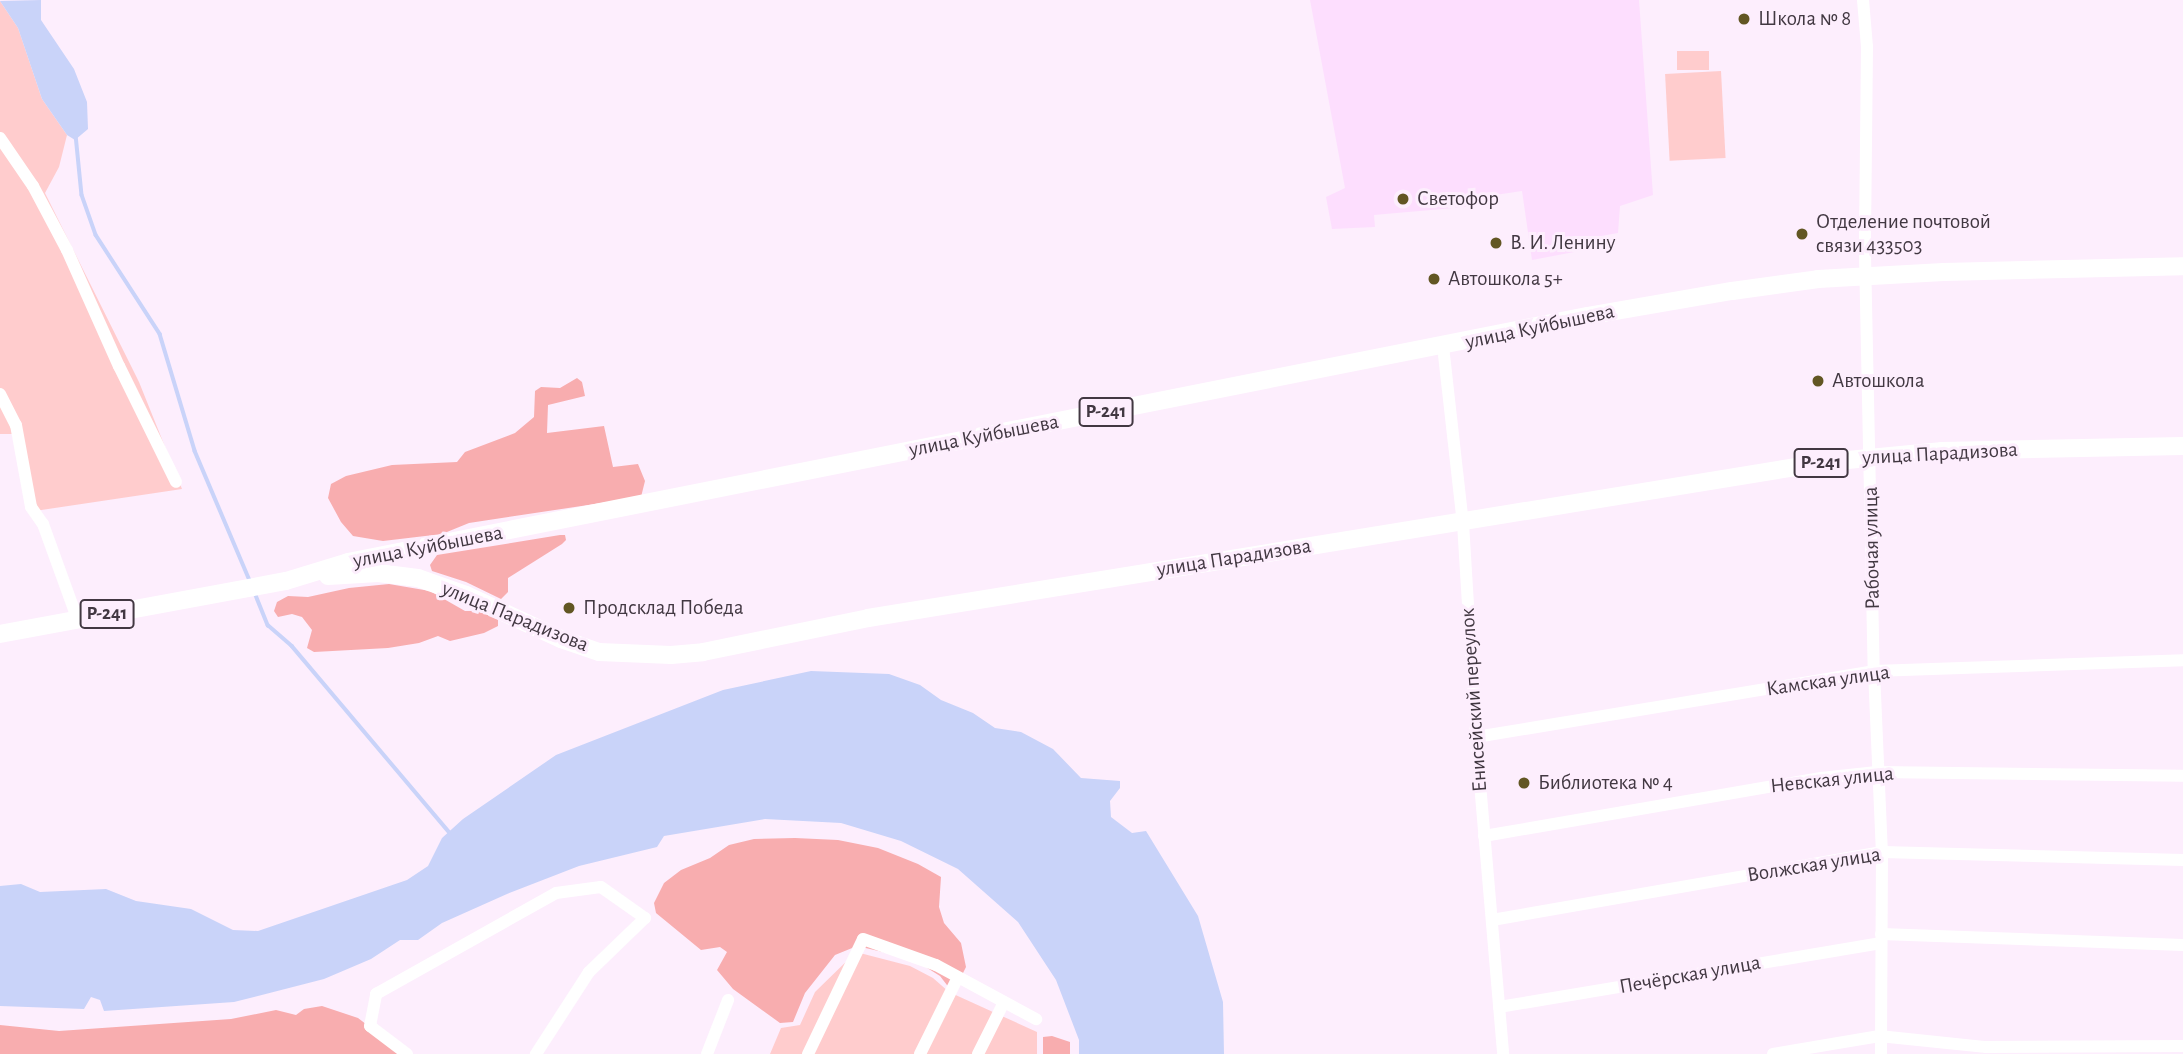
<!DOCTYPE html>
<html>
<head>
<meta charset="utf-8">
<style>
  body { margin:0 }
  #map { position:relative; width:2183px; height:1054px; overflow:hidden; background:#fdeefd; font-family:"Alegreya Sans",sans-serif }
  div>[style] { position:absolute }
  .built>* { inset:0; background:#fddefe }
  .green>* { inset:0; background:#ffcccd; transform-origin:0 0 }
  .forest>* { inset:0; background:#f8adaf }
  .water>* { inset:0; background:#c9d3f9 }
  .stream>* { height:3.5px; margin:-1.75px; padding:0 1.75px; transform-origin:1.75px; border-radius:1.75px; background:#c9d3f9 }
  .minor>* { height:12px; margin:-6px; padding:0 6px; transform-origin:6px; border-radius:6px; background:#fff }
  .highway>* { height:18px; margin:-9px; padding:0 9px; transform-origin:9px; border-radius:9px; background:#fff }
  .dots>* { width:19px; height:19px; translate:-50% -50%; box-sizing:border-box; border:4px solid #fdeefd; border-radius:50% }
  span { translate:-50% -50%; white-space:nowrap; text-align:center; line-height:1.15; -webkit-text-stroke:6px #fdeefd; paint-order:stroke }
  .shield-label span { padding:2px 5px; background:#fdeefd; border:2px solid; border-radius:5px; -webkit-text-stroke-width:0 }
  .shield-label { font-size:19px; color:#423842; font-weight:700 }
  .poi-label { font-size:21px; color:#423842 }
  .left { translate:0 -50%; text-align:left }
  .street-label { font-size:21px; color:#423842 }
</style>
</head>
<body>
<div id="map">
  <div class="built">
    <i style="clip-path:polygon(1310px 0,1639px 0,1653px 195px,1620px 206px,1618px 233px,1590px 238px,1590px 249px,1532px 260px,1522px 191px,1475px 198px,1465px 207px,1374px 215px,1375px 227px,1332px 229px,1326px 197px,1345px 188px)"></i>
  </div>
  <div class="green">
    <i style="clip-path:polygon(0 1px,18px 28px,42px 99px,67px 135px,59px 167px,45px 193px,139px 382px,182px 489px,28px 512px,12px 434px,0 434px)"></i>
    <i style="left:1709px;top:51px;width:19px;height:32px;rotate:90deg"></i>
    <i style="left:1721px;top:71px;width:87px;height:56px;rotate:87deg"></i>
    <i style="clip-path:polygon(856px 952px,910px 966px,933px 978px,949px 992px,1037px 1032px,1037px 1054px,770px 1054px,781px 1028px,800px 1025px,815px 992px)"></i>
  </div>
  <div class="forest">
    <i style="clip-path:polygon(577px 378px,582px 382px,585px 396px,548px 405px,547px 433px,604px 426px,613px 467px,638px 464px,645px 481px,641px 497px,469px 523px,442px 534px,383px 541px,353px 536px,341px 522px,328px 498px,331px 484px,346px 476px,392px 465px,457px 462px,465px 452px,515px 433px,534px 417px,535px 391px,541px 387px,560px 388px)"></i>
    <i style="clip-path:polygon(560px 535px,565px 535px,566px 540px,562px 544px,508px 578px,508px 592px,501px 599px,466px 582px,432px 571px,430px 565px,437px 555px)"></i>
    <i style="clip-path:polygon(389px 584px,430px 591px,465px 611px,479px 611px,498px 619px,498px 626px,484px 633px,450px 641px,438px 636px,419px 643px,388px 648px,314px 652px,307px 648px,312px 630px,302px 617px,292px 614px,278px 617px,274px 611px,277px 602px,288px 596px,308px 597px,349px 588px)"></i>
    <i style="clip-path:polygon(795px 838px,838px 840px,878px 848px,918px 864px,941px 877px,939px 907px,944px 923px,961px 943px,966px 967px,957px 985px,950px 989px,940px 976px,913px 959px,857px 946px,835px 955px,805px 993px,793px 1022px,780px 1023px,733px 989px,717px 970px,727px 952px,720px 947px,701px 950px,656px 913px,654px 903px,664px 883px,681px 870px,710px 858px,729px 845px,754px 839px)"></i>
    <i style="clip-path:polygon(322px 1006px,358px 1018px,405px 1054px,0 1054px,0 1025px,59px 1031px,231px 1019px,276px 1010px,296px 1015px,304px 1009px)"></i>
    <i style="clip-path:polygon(1052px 1036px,1070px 1042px,1070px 1054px,1043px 1054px,1043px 1037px)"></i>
  </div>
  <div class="water">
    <i style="clip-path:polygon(41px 0,41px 20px,74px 69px,87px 102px,88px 129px,75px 140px,67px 135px,42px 99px,18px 28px,0 1px)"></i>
    <i style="clip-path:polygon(811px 671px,889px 674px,920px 685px,941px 700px,973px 713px,995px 728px,1021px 732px,1053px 749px,1081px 778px,1120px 781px,1120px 788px,1110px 801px,1111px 817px,1132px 833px,1146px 831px,1198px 916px,1223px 1002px,1224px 1054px,1079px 1054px,1079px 1040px,1056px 980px,1018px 922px,958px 869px,901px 841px,841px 823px,765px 819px,664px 836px,657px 847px,579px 866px,507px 894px,442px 923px,418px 940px,400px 940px,371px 959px,324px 979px,234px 1002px,104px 1011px,100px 1000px,91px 997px,84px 1009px,0 1006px,0 886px,21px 884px,40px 892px,106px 889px,136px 901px,191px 909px,233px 930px,258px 931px,407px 880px,428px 866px,442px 838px,463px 819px,556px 755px,723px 690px)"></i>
  </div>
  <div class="stream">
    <i style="left:76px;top:135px;width:60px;rotate:84.3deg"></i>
    <i style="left:82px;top:195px;width:42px;rotate:70.7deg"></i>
    <i style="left:96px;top:235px;width:118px;rotate:57.1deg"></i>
    <i style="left:160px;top:334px;width:122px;rotate:73.3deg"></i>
    <i style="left:195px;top:451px;width:143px;rotate:67deg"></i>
    <i style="left:255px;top:593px;width:35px;rotate:68deg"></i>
    <i style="left:268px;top:625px;width:32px;rotate:41deg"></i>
    <i style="left:292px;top:646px;width:243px;rotate:49.8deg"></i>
  </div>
  <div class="minor">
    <i style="left:1863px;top:0;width:47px;rotate:85.1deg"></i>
    <i style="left:1867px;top:47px;width:208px;rotate:90.6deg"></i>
    <i style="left:1865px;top:255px;width:416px;rotate:88.8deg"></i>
    <i style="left:1874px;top:671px;width:181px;rotate:87.5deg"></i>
    <i style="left:1882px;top:852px;width:202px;rotate:90.3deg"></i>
    <i style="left:0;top:138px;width:58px;rotate:55.5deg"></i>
    <i style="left:33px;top:186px;width:72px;rotate:62deg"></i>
    <i style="left:67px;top:250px;width:127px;rotate:65.9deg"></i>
    <i style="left:119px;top:366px;width:129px;rotate:63.8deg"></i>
    <i style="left:1443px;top:346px;width:178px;rotate:83.6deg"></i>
    <i style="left:1463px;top:523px;width:214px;rotate:86.5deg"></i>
    <i style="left:1476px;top:737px;width:318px;rotate:85.1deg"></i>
    <i style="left:0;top:394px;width:35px;rotate:63deg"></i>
    <i style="left:16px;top:425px;width:83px;rotate:79.6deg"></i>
    <i style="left:31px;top:507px;width:21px;rotate:55deg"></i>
    <i style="left:43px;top:524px;width:100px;rotate:70.1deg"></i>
    <i style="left:1476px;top:737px;width:403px;rotate:-9.4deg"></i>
    <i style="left:1874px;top:671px;width:309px;rotate:-2deg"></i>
    <i style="left:1484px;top:836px;width:342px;rotate:-9.8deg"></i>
    <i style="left:1821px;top:778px;width:56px;rotate:-6.1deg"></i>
    <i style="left:1877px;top:772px;width:306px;rotate:0.7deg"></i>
    <i style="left:1492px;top:920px;width:396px;rotate:-9.9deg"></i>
    <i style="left:1882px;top:852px;width:301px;rotate:1.5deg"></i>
    <i style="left:1881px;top:934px;width:302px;rotate:2.1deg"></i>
    <i style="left:1499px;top:1007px;width:386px;rotate:-9.5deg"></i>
    <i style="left:407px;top:1054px;width:46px;rotate:-142.9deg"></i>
    <i style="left:370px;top:1026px;width:33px;rotate:-79deg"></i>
    <i style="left:376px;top:994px;width:206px;rotate:-29.3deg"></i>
    <i style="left:556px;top:893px;width:45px;rotate:-7.6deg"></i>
    <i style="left:601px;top:887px;width:54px;rotate:35.2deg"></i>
    <i style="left:645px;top:918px;width:78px;rotate:136deg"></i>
    <i style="left:589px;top:972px;width:98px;rotate:122.9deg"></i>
    <i style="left:707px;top:1054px;width:58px;rotate:-68.7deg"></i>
    <i style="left:808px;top:1054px;width:127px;rotate:-64.4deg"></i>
    <i style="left:863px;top:939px;width:77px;rotate:19.6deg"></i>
    <i style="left:936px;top:965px;width:114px;rotate:28.4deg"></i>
    <i style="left:920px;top:1054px;width:84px;rotate:-63.7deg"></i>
    <i style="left:978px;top:1054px;width:58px;rotate:-63.4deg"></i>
    <i style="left:1773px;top:1054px;width:108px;rotate:-9.6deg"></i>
    <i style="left:1879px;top:1036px;width:108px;rotate:5.9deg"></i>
    <i style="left:1986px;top:1047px;width:197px;rotate:-0.3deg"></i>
  </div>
  <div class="highway">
    <i style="left:328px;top:576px;width:50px;rotate:-3.4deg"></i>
    <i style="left:378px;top:573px;width:40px;rotate:7.1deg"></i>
    <i style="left:418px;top:578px;width:51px;rotate:19.5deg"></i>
    <i style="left:466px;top:595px;width:105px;rotate:24.9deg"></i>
    <i style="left:561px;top:639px;width:40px;rotate:18.9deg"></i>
    <i style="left:599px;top:652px;width:72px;rotate:2.4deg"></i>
    <i style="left:671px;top:655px;width:32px;rotate:-5deg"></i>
    <i style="left:703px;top:652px;width:168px;rotate:-11.6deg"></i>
    <i style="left:868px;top:618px;width:972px;rotate:-9.24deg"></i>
    <i style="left:1827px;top:462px;width:116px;rotate:-5.5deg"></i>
    <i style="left:1942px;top:451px;width:241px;rotate:-1.2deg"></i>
    <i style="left:0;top:634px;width:291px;rotate:-10.5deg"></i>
    <i style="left:286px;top:581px;width:65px;rotate:-17deg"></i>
    <i style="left:348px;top:562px;width:1263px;rotate:-11.23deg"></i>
    <i style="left:1587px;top:316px;width:147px;rotate:-9.8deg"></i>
    <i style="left:1732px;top:291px;width:87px;rotate:-7.9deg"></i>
    <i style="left:1818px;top:279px;width:126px;rotate:-3.2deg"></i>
    <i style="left:1944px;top:272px;width:239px;rotate:-1.4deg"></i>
  </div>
  <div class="dots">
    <i style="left:1744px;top:19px;background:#625623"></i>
    <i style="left:1403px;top:199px;background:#625623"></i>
    <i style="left:1802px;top:234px;background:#625623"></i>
    <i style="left:1496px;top:243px;background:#625623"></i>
    <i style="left:1434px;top:279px;background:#625623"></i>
    <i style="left:1818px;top:381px;background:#625623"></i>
    <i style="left:569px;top:608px;background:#625623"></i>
    <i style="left:1524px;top:783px;background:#625623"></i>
  </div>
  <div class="shield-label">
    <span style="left:1106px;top:412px">Р-241</span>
    <span style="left:1821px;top:463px">Р-241</span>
    <span style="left:107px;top:614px">Р-241</span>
  </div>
  <div class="poi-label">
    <span class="left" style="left:1758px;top:19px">Школа № 8</span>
    <span class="left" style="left:1417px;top:199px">Светофор</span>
    <span class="left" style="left:1816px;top:234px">Отделение почтовой<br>связи 433503</span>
    <span class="left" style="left:1510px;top:243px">В. И. Ленину</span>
    <span class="left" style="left:1448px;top:279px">Автошкола 5+</span>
    <span class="left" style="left:1832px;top:381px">Автошкола</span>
    <span class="left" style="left:583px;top:608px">Продсклад Победа</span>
    <span class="left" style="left:1538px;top:783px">Библиотека № 4</span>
  </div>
  <div class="street-label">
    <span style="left:1540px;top:327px;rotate:-12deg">улица Куйбышева</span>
    <span style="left:984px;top:436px;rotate:-11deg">улица Куйбышева</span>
    <span style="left:1940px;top:454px;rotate:-3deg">улица Парадизова</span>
    <span style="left:428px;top:547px;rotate:-11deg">улица Куйбышева</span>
    <span style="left:1872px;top:548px;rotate:-91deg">Рабочая улица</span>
    <span style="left:1234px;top:558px;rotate:-9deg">улица Парадизова</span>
    <span style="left:515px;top:617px;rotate:22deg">улица Парадизова</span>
    <span style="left:1828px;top:681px;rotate:-8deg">Камская улица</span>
    <span style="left:1474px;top:700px;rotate:-94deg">Енисейский переулок</span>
    <span style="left:1832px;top:780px;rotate:-6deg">Невская улица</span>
    <span style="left:1814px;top:865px;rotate:-9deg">Волжская улица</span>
    <span style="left:1690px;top:975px;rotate:-10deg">Печёрская улица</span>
  </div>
</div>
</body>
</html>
